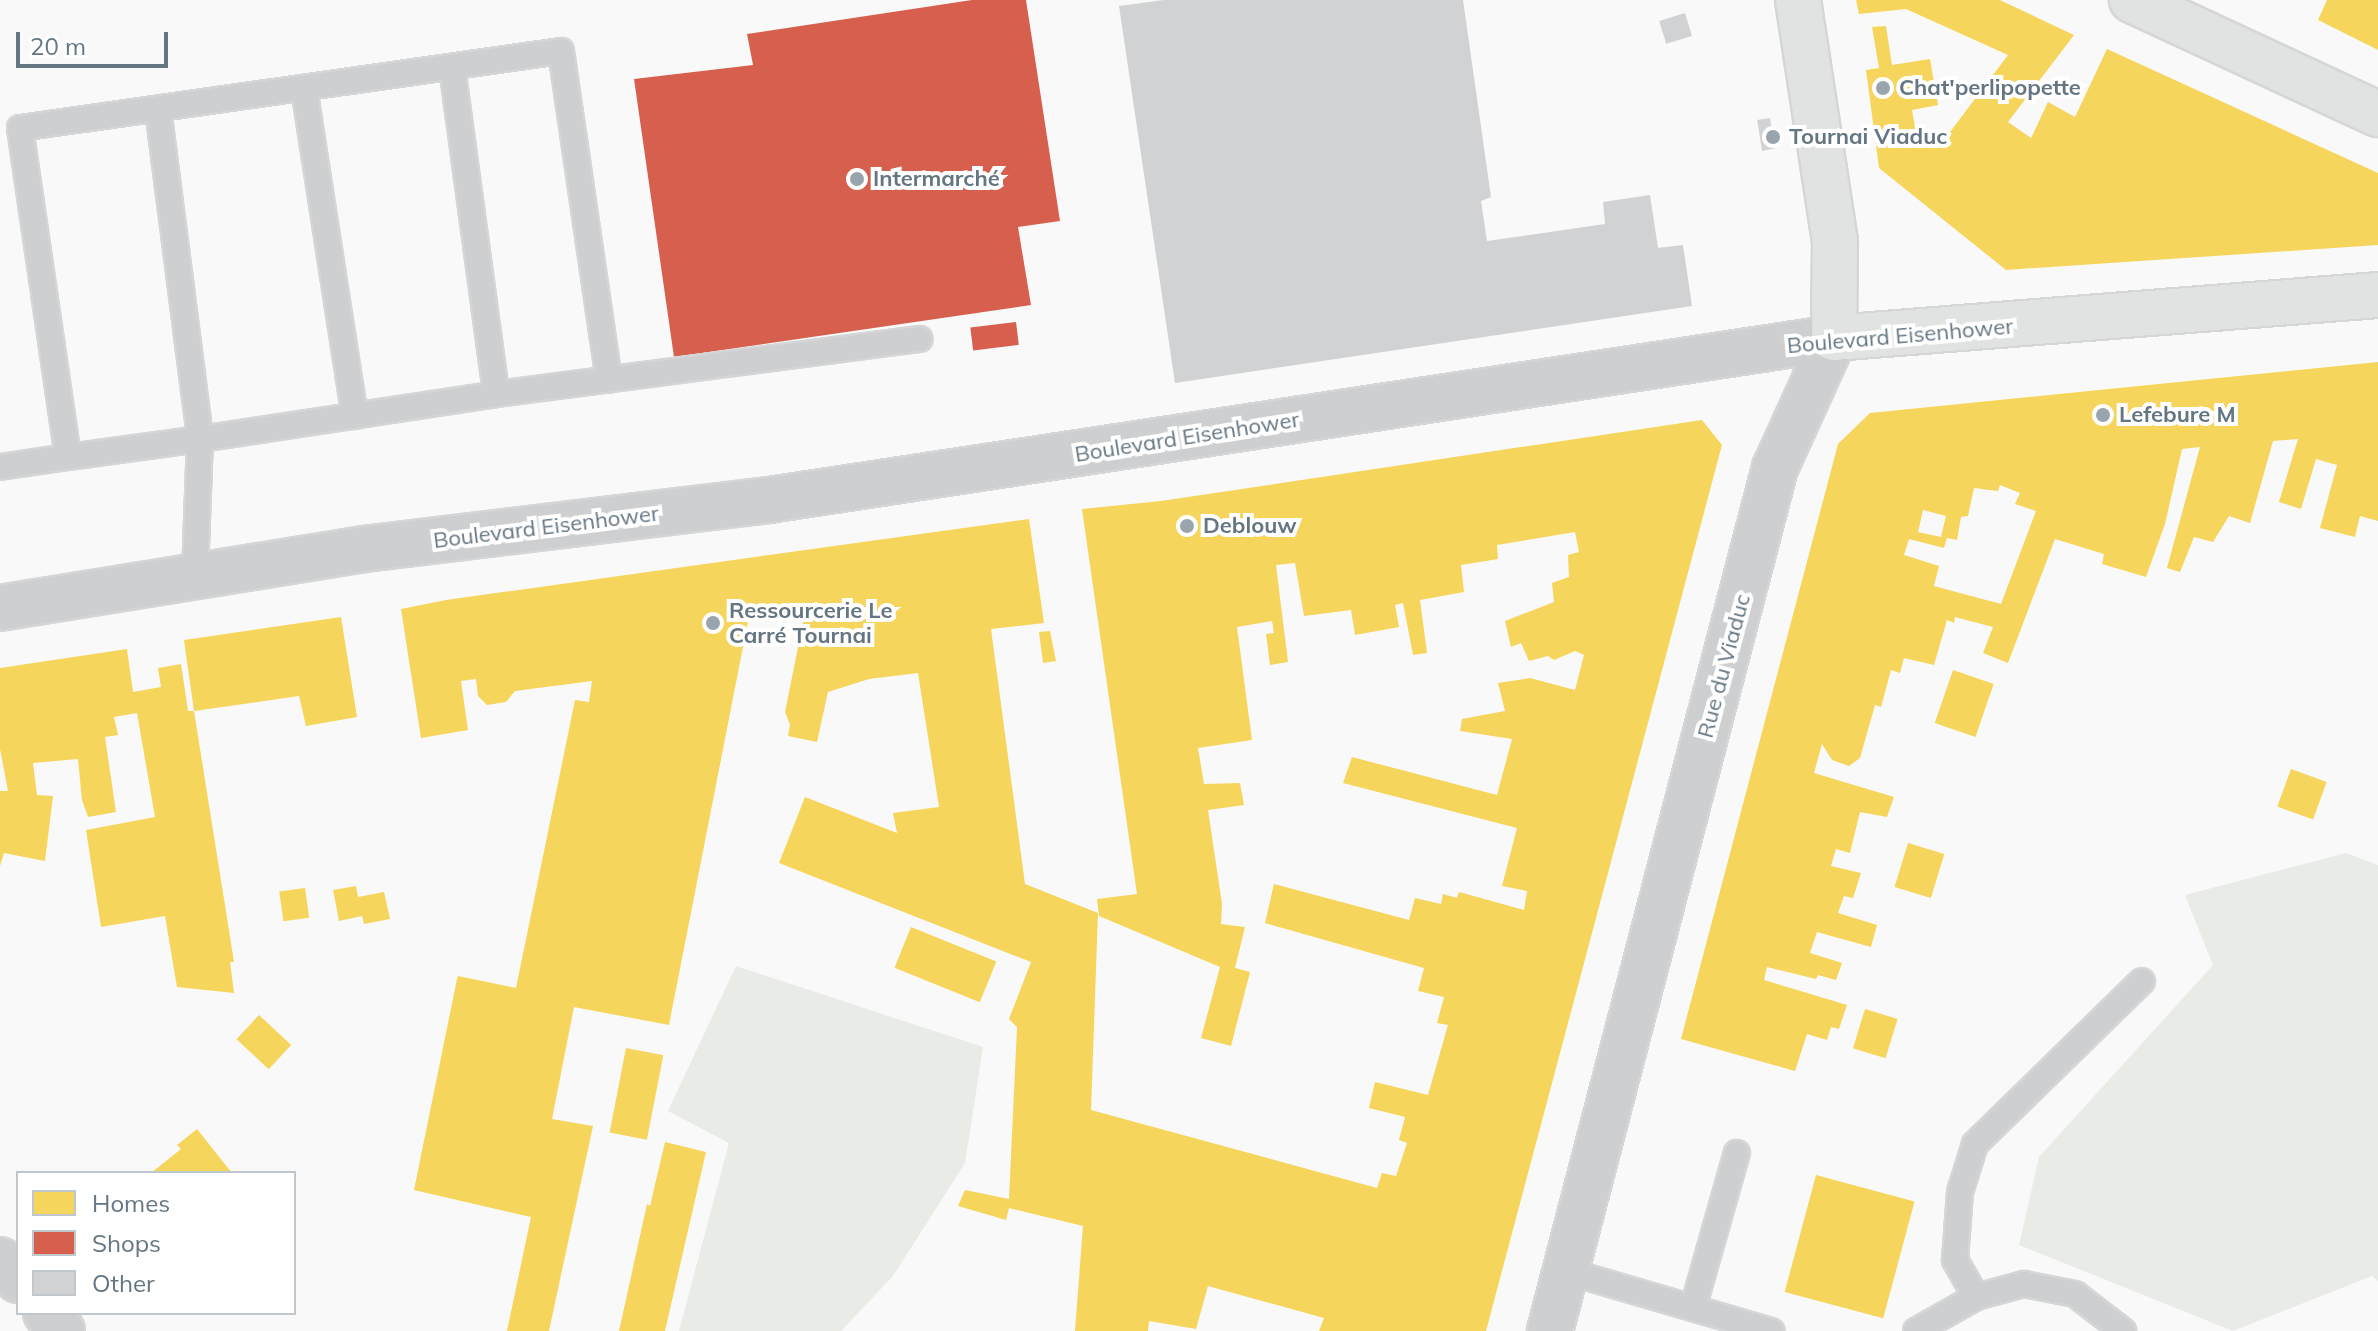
<!DOCTYPE html>
<html>
<head>
<meta charset="utf-8">
<style>
  body { margin:0 }
  #map { position:relative; width:2378px; height:1331px; overflow:hidden; background:#f9f9f9; font-family:Mulish,sans-serif }
  div>[style] { position:absolute }
  .green>* { inset:0; background:#e8ebe6 }
  .homes>* { inset:0; background:#f6d55c; transform-origin:0 0 }
  .shops>* { inset:0; background:#d6604d; transform-origin:0 0 }
  .building>* { inset:0; background:#d0d2d3; transform-origin:0 0 }
  .roads { filter:drop-shadow(2px 0 #d5d6d7) drop-shadow(-2px 0 #d5d6d7) drop-shadow(0 2px #d5d6d7) drop-shadow(0 -2px #d5d6d7) }
  .service>* { height:24px; margin:-12px; padding:0 12px; transform-origin:12px; border-radius:12px; background:#cecfd0 }
  .minor>* { height:44px; margin:-22px; padding:0 22px; transform-origin:22px; border-radius:22px; background:#cecfd0 }
  .tertiary>* { height:44px; margin:-22px; padding:0 22px; transform-origin:22px; border-radius:22px; background:#cecfd0 }
  .primary>* { height:44px; margin:-22px; padding:0 22px; transform-origin:22px; border-radius:22px; background:#e1e2e2 }
  .dots>* { width:22px; height:22px; translate:-50% -50%; box-sizing:border-box; border:4px solid #fff; border-radius:50% }
  span { translate:-50% -50%; white-space:nowrap; text-align:center; line-height:1.15; -webkit-text-stroke:8px #fff; paint-order:stroke }
  .poi-label { font-size:22px; color:#657683; font-weight:700 }
  .left { translate:0 -50%; text-align:left }
  .street-label { font-size:22px; color:#657683 }
  .legend { position:absolute; left:16px; top:1171px; width:280px; height:144px; box-sizing:border-box; background:#fff; border:2px solid #c1c8cd; margin:0; padding:10px 14px; list-style:none; font-size:24px; color:#657683 }
  .legend li { display:flex; align-items:center; gap:16px; height:40px }
  .legend b { width:40px; border:2px solid #c1c8cd }
  .scale { position:absolute; left:16px; top:32px; width:152px; height:36px; box-sizing:border-box; border:4px solid #657683; border-top:0; padding-left:10px; font-size:24px; line-height:28px; white-space:nowrap; color:#657683; -webkit-text-stroke:6px #fff; paint-order:stroke }
</style>
</head>
<body>
<div id="map">
  <div class="green">
    <i style="clip-path:polygon(2346px 853px,2378px 865px,2378px 1281px,2372px 1276px,2233px 1331px,2019px 1245px,2039px 1157px,2213px 965px,2185px 895px)"></i>
    <i style="clip-path:polygon(736px 966px,983px 1047px,965px 1163px,893px 1276px,841px 1331px,679px 1331px,729px 1143px,668px 1111px)"></i>
  </div>
  <div class="homes">
    <i style="clip-path:polygon(1856px 0,2000px 0,2074px 35px,2008px 122px,2031px 138px,2048px 102px,2075px 117px,2107px 49px,2378px 173px,2378px 245px,2006px 270px,1879px 168px,1866px 70px,1879px 68px,1872px 27px,1886px 26px,1892px 65px,1930px 59px,1938px 105px,1912px 110px,1916px 132px,1938px 148px,2008px 55px,1906px 9px,1859px 14px)"></i>
    <i style="clip-path:polygon(2327px 0,2378px 0,2378px 50px,2318px 20px)"></i>
    <i style="clip-path:polygon(evenodd,2378px 362px,2378px 521px,2360px 516px,2355px 537px,2320px 528px,2337px 465px,2316px 459px,2301px 509px,2279px 502px,2298px 439px,2273px 441px,2250px 523px,2229px 516px,2213px 542px,2194px 537px,2180px 572px,2167px 568px,2200px 447px,2182px 449px,2165px 524px,2146px 577px,2102px 564px,2104px 554px,2055px 539px,2008px 663px,1983px 653px,1993px 627px,1955px 617px,1954px 623px,1947px 620px,1934px 665px,1904px 658px,1900px 673px,1891px 670px,1881px 707px,1875px 705px,1860px 758px,1849px 766px,1832px 760px,1822px 744px,1814px 773px,1894px 797px,1887px 817px,1860px 812px,1850px 853px,1836px 849px,1831px 866px,1861px 873px,1853px 898px,1844px 896px,1838px 913px,1877px 925px,1871px 947px,1817px 932px,1810px 953px,1842px 963px,1836px 980px,1818px 975px,1816px 979px,1767px 967px,1764px 980px,1847px 1005px,1839px 1029px,1831px 1027px,1827px 1040px,1807px 1034px,1795px 1071px,1681px 1039px,1838px 444px,1870px 413px,2378px 362px,2000px 485px,2020px 493px,2015px 504px,2036px 511px,2001px 604px,1934px 586px,1939px 566px,1904px 555px,1909px 539px,1944px 548px,1947px 538px,1957px 540px,1961px 517px,1968px 516px,1974px 488px,1998px 491px,2000px 485px,2378px 362px,1923px 510px,1946px 516px,1941px 537px,1918px 532px,1923px 510px)"></i>
    <i style="clip-path:polygon(1702px 420px,1722px 445px,1486px 1331px,1319px 1331px,1324px 1318px,1208px 1286px,1196px 1329px,1149px 1321px,1148px 1331px,1075px 1331px,1083px 1226px,1009px 1208px,1006px 1220px,958px 1206px,965px 1190px,1009px 1199px,1017px 1027px,1009px 1019px,1031px 962px,779px 863px,805px 797px,897px 833px,893px 813px,939px 807px,918px 673px,869px 679px,828px 692px,817px 742px,788px 736px,790px 725px,785px 712px,804px 617px,751px 606px,669px 1025px,574px 1007px,552px 1119px,593px 1126px,549px 1331px,507px 1331px,531px 1217px,414px 1190px,457px 979px,458px 976px,516px 988px,575px 700px,589px 702px,592px 681px,515px 691px,506px 702px,487px 705px,478px 696px,476px 679px,461px 681px,468px 730px,421px 738px,401px 609px,446px 600px,1029px 519px,1044px 623px,991px 629px,1025px 884px,1098px 913px,1091px 1110px,1377px 1188px,1382px 1173px,1396px 1176px,1407px 1143px,1399px 1140px,1405px 1117px,1369px 1108px,1375px 1082px,1428px 1095px,1448px 1025px,1437px 1023px,1444px 997px,1418px 991px,1424px 968px,1265px 923px,1274px 884px,1409px 920px,1415px 898px,1441px 904px,1443px 894px,1457px 898px,1459px 892px,1524px 910px,1527px 891px,1502px 886px,1517px 828px,1343px 783px,1352px 757px,1497px 795px,1512px 739px,1460px 731px,1462px 719px,1505px 711px,1498px 683px,1530px 678px,1575px 690px,1584px 655px,1575px 651px,1554px 660px,1548px 656px,1529px 661px,1521px 643px,1511px 647px,1505px 621px,1554px 602px,1552px 583px,1569px 577px,1568px 555px,1579px 552px,1575px 532px,1497px 545px,1498px 559px,1461px 565px,1464px 592px,1420px 600px,1427px 653px,1413px 655px,1403px 603px,1395px 605px,1399px 627px,1355px 635px,1351px 610px,1304px 616px,1295px 563px,1276px 565px,1288px 662px,1270px 665px,1266px 634px,1274px 633px,1272px 621px,1237px 627px,1252px 740px,1198px 748px,1204px 784px,1240px 783px,1244px 805px,1208px 810px,1222px 904px,1221px 924px,1245px 927px,1235px 968px,1250px 972px,1231px 1046px,1201px 1038px,1220px 967px,1099px 916px,1097px 899px,1137px 894px,1082px 509px,1161px 501px)"></i>
    <i style="clip-path:polygon(341px 617px,357px 717px,306px 726px,299px 696px,194px 711px,184px 640px)"></i>
    <i style="clip-path:polygon(1050px 631px,1056px 661px,1043px 663px,1039px 632px)"></i>
    <i style="clip-path:polygon(127px 649px,133px 692px,161px 687px,158px 668px,181px 664px,188px 711px,194px 711px,234px 962px,230px 962px,234px 993px,177px 987px,165px 916px,101px 927px,86px 830px,155px 817px,137px 713px,114px 717px,118px 735px,105px 737px,116px 812px,88px 817px,82px 800px,78px 759px,33px 763px,37px 795px,53px 796px,45px 861px,4px 853px,0 866px,0 791px,8px 791px,0 749px,0 668px)"></i>
    <i style="left:1953px;top:670px;width:43px;height:56px;rotate:19deg"></i>
    <i style="left:2291px;top:769px;width:38px;height:40px;rotate:20deg"></i>
    <i style="left:1908px;top:843px;width:38px;height:46px;rotate:17deg"></i>
    <i style="clip-path:polygon(356px 886px,358px 897px,384px 892px,390px 919px,364px 924px,362px 916px,339px 921px,333px 890px)"></i>
    <i style="left:305px;top:888px;width:30px;height:26px;rotate:82deg"></i>
    <i style="left:911px;top:927px;width:92px;height:44px;rotate:22deg"></i>
    <i style="left:1865px;top:1009px;width:34px;height:41px;rotate:17deg"></i>
    <i style="left:259px;top:1015px;width:44px;height:33px;rotate:43deg"></i>
    <i style="left:626px;top:1048px;width:38px;height:86px;rotate:11deg"></i>
    <i style="clip-path:polygon(197px 1129px,232px 1173px,151px 1173px,181px 1149px,177px 1145px)"></i>
    <i style="clip-path:polygon(665px 1142px,706px 1152px,665px 1331px,619px 1331px,647px 1204px,650px 1206px)"></i>
    <i style="left:1816px;top:1175px;width:102px;height:121px;rotate:15deg"></i>
  </div>
  <div class="shops">
    <i style="clip-path:polygon(972px 0,1026px 0,1060px 221px,1018px 227px,1031px 305px,674px 357px,634px 79px,753px 65px,747px 34px)"></i>
    <i style="left:1016px;top:322px;width:23px;height:46px;rotate:83deg"></i>
  </div>
  <div class="building">
    <i style="clip-path:polygon(1164px 0,1463px 0,1491px 197px,1481px 201px,1487px 241px,1605px 224px,1603px 202px,1650px 195px,1658px 248px,1683px 245px,1692px 306px,1175px 383px,1119px 6px)"></i>
    <i style="left:1685px;top:13px;width:24px;height:27px;rotate:73deg"></i>
    <i style="left:1770px;top:118px;width:31px;height:13px;rotate:81deg"></i>
  </div>
  <div class="roads">
    <div class="service">
      <i style="left:452px;top:67px;width:330px;rotate:82.3deg"></i>
      <i style="left:304px;top:88px;width:332px;rotate:81.2deg"></i>
      <i style="left:158px;top:109px;width:333px;rotate:82.7deg"></i>
      <i style="left:200px;top:439px;width:133px;rotate:172.2deg"></i>
      <i style="left:68px;top:457px;width:332px;rotate:-98.3deg"></i>
      <i style="left:20px;top:128px;width:546px;rotate:-8.1deg"></i>
      <i style="left:561px;top:51px;width:332px;rotate:81.7deg"></i>
      <i style="left:0;top:467px;width:69px;rotate:-8.4deg"></i>
      <i style="left:195px;top:575px;width:136px;rotate:-87.9deg"></i>
      <i style="left:200px;top:439px;width:299px;rotate:-8.6deg"></i>
      <i style="left:496px;top:394px;width:427px;rotate:-7.4deg"></i>
      <i style="left:1566px;top:1271px;width:214px;rotate:16.3deg"></i>
      <i style="left:1976px;top:1297px;width:43px;rotate:-119.6deg"></i>
      <i style="left:1955px;top:1260px;width:68px;rotate:-85.8deg"></i>
      <i style="left:1960px;top:1192px;width:50px;rotate:-72.6deg"></i>
      <i style="left:1975px;top:1144px;width:233px;rotate:-44.3deg"></i>
      <i style="left:1693px;top:1308px;width:161px;rotate:-74.2deg"></i>
      <i style="left:1916px;top:1331px;width:69px;rotate:-29.5deg"></i>
      <i style="left:1976px;top:1297px;width:50px;rotate:-15.2deg"></i>
      <i style="left:2024px;top:1284px;width:52px;rotate:11.1deg"></i>
      <i style="left:2075px;top:1294px;width:61px;rotate:37.6deg"></i>
    </div>
    <div class="minor">
      <i style="left:0;top:1260px;width:27px;rotate:48deg"></i>
      <i style="left:46px;top:1313px;width:24px;rotate:48deg"></i>
    </div>
    <div class="tertiary">
      <i style="left:0;top:608px;width:369px;rotate:-9.2deg"></i>
      <i style="left:364px;top:549px;width:408px;rotate:-6.9deg"></i>
      <i style="left:769px;top:500px;width:1077px;rotate:-8.65deg"></i>
      <i style="left:1550px;top:1331px;width:892px;rotate:-75.39deg"></i>
      <i style="left:1775px;top:468px;width:143px;rotate:-65.6deg"></i>
    </div>
    <div class="primary">
      <i style="left:1798px;top:0;width:244px;rotate:81.3deg"></i>
      <i style="left:1835px;top:241px;width:97px;rotate:90.6deg"></i>
      <i style="left:1834px;top:338px;width:546px;rotate:-4.52deg"></i>
      <i style="left:2132px;top:0;width:271px;rotate:24.9deg"></i>
    </div>
  </div>
  <div class="dots">
    <i style="left:1883px;top:88px;background:#99a4ac"></i>
    <i style="left:1773px;top:137px;background:#99a4ac"></i>
    <i style="left:857px;top:179px;background:#99a4ac"></i>
    <i style="left:2103px;top:415px;background:#99a4ac"></i>
    <i style="left:1187px;top:526px;background:#99a4ac"></i>
    <i style="left:713px;top:623px;background:#99a4ac"></i>
  </div>
  <div class="poi-label">
    <span class="left" style="left:1899px;top:88px">Chat'perlipopette</span>
    <span class="left" style="left:1789px;top:137px">Tournai Viaduc</span>
    <span class="left" style="left:873px;top:179px">Intermarché</span>
    <span class="left" style="left:2119px;top:415px">Lefebure M</span>
    <span class="left" style="left:1203px;top:526px">Deblouw</span>
    <span class="left" style="left:729px;top:623px">Ressourcerie Le<br>Carré Tournai</span>
  </div>
  <div class="street-label">
    <span style="left:1900px;top:336px;rotate:-5deg">Boulevard Eisenhower</span>
    <span style="left:1187px;top:437px;rotate:-9deg">Boulevard Eisenhower</span>
    <span style="left:546px;top:527px;rotate:-7deg">Boulevard Eisenhower</span>
    <span style="left:1724px;top:666px;rotate:-75deg">Rue du Viaduc</span>
  </div>
  <ul class="legend">
  <li><b style="height:22px;background:#f6d55c"></b>Homes</li>
  <li><b style="height:22px;background:#d6604d"></b>Shops</li>
  <li><b style="height:22px;background:#d0d2d3"></b>Other</li>
  </ul>
  <div class="scale">20 m</div>
</div>
</body>
</html>
